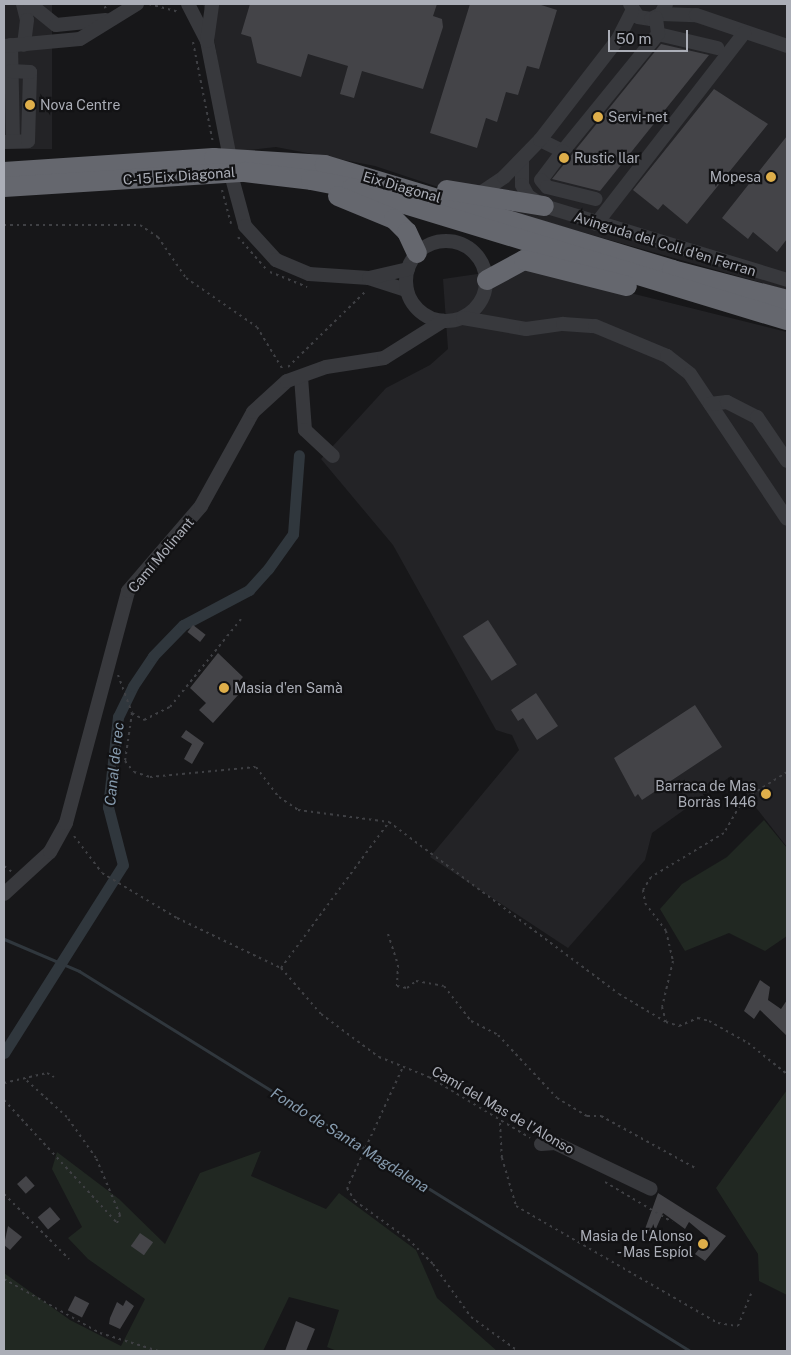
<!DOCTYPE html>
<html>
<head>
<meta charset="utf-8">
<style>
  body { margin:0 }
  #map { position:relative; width:791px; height:1355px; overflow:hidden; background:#171719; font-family:"Public Sans",sans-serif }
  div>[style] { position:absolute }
  .built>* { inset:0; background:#232326; transform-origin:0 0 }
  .green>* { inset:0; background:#212822 }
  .stream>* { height:3px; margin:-1.5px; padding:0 1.5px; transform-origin:1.5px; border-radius:1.5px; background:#30373d }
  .canal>* { height:11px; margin:-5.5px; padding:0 5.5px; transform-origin:5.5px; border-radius:5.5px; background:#30373d }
  .building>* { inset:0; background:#444448; transform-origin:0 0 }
  .path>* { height:2px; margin-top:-1px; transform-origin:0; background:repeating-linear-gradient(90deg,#3f4044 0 2.5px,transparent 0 6.5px) }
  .minor>* { height:14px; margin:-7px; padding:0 7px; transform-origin:7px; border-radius:7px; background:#38393d }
  .minor>.ring { margin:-7px; padding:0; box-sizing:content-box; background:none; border:14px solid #38393d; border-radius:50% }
  .highway>* { height:20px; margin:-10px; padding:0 10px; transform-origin:10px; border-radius:10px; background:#65676e }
  .dots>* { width:14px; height:14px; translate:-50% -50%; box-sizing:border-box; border:2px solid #121214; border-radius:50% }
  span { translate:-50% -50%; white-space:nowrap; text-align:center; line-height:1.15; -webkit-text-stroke:4.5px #121214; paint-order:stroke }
  .poi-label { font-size:14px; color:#abaeb7 }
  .left { translate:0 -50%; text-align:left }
  .right { translate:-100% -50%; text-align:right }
  .street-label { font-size:14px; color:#abaeb7 }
  .water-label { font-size:15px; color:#869bae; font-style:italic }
  .frame { position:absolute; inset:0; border:5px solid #abaeb7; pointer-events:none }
  .scale { position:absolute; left:608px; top:30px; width:80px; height:22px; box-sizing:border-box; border:2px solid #abaeb7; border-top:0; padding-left:6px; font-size:15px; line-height:18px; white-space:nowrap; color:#abaeb7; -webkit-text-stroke:4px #121214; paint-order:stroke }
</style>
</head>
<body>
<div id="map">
  <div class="built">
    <i style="left:4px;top:4px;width:48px;height:145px"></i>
    <i style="clip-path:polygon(203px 4px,787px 4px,787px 290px,525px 216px,375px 166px,276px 147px,231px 152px,214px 37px)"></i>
    <i style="clip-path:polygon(526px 267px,787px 332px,787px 847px,731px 776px,652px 833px,645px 860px,568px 948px,430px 857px,519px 750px,512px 735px,496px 730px,393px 545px,321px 459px,386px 388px,430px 365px,448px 349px,443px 279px)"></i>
  </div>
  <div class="green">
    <i style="clip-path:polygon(764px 820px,787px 848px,787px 936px,765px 951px,729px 933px,685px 951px,660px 909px,682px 884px,727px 857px)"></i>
    <i style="clip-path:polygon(787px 1090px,787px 1295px,759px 1281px,758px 1254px,716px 1188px)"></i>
    <i style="clip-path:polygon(261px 1151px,251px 1176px,326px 1209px,339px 1193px,416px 1250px,437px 1298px,497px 1351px,337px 1351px,327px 1347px,339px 1310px,289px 1297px,263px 1351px,4px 1351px,4px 1273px,70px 1320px,121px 1346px,145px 1299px,88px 1259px,68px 1238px,82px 1227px,52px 1169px,57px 1152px,119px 1199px,165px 1244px,200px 1173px)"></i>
  </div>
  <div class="stream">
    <i style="left:4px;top:939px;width:82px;rotate:23.1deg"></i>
    <i style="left:79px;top:971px;width:720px;rotate:31.88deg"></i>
  </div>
  <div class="canal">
    <i style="left:4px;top:1053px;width:222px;rotate:-57.7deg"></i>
    <i style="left:123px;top:865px;width:60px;rotate:-104.5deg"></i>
    <i style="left:108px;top:807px;width:91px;rotate:-83.7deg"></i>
    <i style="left:118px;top:717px;width:34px;rotate:-64deg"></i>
    <i style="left:133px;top:686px;width:36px;rotate:-56deg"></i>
    <i style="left:153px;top:656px;width:43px;rotate:-45.9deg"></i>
    <i style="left:183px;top:625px;width:75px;rotate:-27.9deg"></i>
    <i style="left:249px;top:590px;width:28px;rotate:-48deg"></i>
    <i style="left:268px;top:569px;width:43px;rotate:-54.5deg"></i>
    <i style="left:293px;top:534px;width:79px;rotate:-85.7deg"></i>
  </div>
  <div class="building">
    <i style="clip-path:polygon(250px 4px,437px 4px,433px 16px,442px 19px,443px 27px,423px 89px,362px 71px,354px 98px,340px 94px,348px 66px,308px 54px,301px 77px,257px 63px,251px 37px,241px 34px)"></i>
    <i style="clip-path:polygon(470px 4px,538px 4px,557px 10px,539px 69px,527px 66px,518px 95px,506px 92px,497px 122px,486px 118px,477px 148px,430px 133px)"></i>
    <i style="clip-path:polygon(661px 44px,709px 55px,600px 191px,552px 179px)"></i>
    <i style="clip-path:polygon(714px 89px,768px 124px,687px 224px,663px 204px,658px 210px,633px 190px)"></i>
    <i style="clip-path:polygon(787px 136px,787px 239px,777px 252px,753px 232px,748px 239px,722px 218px)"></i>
    <i style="left:488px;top:620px;width:53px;height:30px;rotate:57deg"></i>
    <i style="left:193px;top:625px;width:16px;height:9px;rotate:38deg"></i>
    <i style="clip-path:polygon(218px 653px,243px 677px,233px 688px,239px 694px,213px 723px,199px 710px,206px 703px,190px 688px)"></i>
    <i style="clip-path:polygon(536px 693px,558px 726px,537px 740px,523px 718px,518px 721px,511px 710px)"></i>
    <i style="clip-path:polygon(695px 705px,722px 747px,642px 800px,638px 794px,635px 797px,614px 758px)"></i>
    <i style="clip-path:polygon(186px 730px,204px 743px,192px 764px,184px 759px,192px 744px,181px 737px)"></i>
    <i style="clip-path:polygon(760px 980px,770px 987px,768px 1000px,781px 1009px,787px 1000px,787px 1036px,760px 1010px,754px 1019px,744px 1011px)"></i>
    <i style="left:26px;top:1176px;width:13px;height:12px;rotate:48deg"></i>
    <i style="clip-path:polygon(658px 1193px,726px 1236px,705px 1261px,695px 1254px,708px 1238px,689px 1222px,685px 1229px,663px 1213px,654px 1233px,645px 1229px)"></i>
    <i style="left:50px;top:1207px;width:16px;height:16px;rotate:50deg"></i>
    <i style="clip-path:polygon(8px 1226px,22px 1237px,10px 1250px,4px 1245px)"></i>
    <i style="left:140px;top:1233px;width:16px;height:16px;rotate:35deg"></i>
    <i style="left:75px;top:1296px;width:16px;height:16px;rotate:27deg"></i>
    <i style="clip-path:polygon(126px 1300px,134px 1306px,120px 1329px,109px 1324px,110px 1318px,117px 1302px,123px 1306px)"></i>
    <i style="clip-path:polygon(296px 1321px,315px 1329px,306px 1351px,285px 1351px)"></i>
  </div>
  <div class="path">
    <i style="left:149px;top:4px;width:30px;rotate:15deg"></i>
    <i style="left:104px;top:8px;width:7px;rotate:-34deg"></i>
    <i style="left:193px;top:42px;width:103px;rotate:78.8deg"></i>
    <i style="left:222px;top:190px;width:35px;rotate:75deg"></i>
    <i style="left:4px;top:225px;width:136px"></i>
    <i style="left:140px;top:225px;width:22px;rotate:34deg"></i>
    <i style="left:158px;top:237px;width:50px;rotate:55.7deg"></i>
    <i style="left:186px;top:278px;width:86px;rotate:34.6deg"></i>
    <i style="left:257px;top:327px;width:50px;rotate:58.8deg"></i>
    <i style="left:238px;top:237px;width:43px;rotate:48.8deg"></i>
    <i style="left:270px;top:272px;width:40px;rotate:22deg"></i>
    <i style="left:288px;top:367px;width:110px;rotate:-44.3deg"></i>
    <i style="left:118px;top:675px;width:40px;rotate:69.8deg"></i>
    <i style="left:132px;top:713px;width:49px;rotate:98.3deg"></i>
    <i style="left:125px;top:761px;width:14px;rotate:51deg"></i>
    <i style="left:134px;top:772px;width:17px;rotate:17deg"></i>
    <i style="left:150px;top:777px;width:106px;rotate:-5.4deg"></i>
    <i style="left:256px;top:767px;width:38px;rotate:53deg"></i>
    <i style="left:279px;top:797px;width:23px;rotate:34deg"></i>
    <i style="left:298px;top:810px;width:92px;rotate:7.5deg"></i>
    <i style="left:389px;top:822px;width:287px;rotate:36.8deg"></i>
    <i style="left:619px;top:994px;width:55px;rotate:30.8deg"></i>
    <i style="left:132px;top:713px;width:14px;rotate:30deg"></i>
    <i style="left:144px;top:720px;width:29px;rotate:-27deg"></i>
    <i style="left:170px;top:707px;width:113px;rotate:-51.1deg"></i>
    <i style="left:787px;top:772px;width:52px;rotate:147.5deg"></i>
    <i style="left:743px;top:800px;width:38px;rotate:120deg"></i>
    <i style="left:724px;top:833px;width:85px;rotate:148.9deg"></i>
    <i style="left:651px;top:877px;width:15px;rotate:122deg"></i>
    <i style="left:643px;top:890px;width:13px;rotate:81deg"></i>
    <i style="left:645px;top:903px;width:35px;rotate:53deg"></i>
    <i style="left:666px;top:931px;width:31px;rotate:77deg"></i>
    <i style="left:673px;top:961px;width:47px;rotate:103.4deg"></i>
    <i style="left:662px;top:1007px;width:16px;rotate:75deg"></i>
    <i style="left:666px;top:1022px;width:14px;rotate:17deg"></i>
    <i style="left:679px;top:1026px;width:21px;rotate:-23deg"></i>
    <i style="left:698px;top:1018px;width:11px;rotate:15deg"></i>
    <i style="left:709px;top:1021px;width:45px;rotate:29.4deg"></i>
    <i style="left:748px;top:1043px;width:50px;rotate:38.5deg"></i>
    <i style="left:74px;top:836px;width:46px;rotate:52.9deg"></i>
    <i style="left:102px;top:873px;width:87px;rotate:31deg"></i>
    <i style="left:177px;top:918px;width:115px;rotate:25.7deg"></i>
    <i style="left:281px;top:968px;width:61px;rotate:49deg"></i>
    <i style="left:321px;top:1014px;width:72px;rotate:36.6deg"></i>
    <i style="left:379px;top:1057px;width:54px;rotate:21.8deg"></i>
    <i style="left:429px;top:1077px;width:118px;rotate:31.1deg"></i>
    <i style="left:4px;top:866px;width:10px;rotate:37deg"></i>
    <i style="left:388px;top:934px;width:33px;rotate:72deg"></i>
    <i style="left:398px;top:965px;width:21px;rotate:93deg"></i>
    <i style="left:397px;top:986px;width:10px;rotate:11deg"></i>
    <i style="left:407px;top:988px;width:11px;rotate:-38deg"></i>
    <i style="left:416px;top:981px;width:28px;rotate:10deg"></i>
    <i style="left:444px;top:986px;width:44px;rotate:52.4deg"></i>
    <i style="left:471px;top:1021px;width:30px;rotate:27deg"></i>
    <i style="left:498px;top:1035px;width:86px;rotate:46.9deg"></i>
    <i style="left:557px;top:1098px;width:35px;rotate:31deg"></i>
    <i style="left:587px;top:1116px;width:14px"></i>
    <i style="left:601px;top:1116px;width:110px;rotate:28.9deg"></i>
    <i style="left:281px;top:968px;width:182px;rotate:-53.5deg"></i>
    <i style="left:402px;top:1069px;width:131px;rotate:114.8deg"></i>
    <i style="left:347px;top:1188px;width:15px;rotate:58deg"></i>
    <i style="left:355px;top:1201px;width:65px;rotate:35.6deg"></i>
    <i style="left:408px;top:1239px;width:35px;rotate:45deg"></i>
    <i style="left:433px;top:1264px;width:65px;rotate:54.4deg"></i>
    <i style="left:471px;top:1317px;width:58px;rotate:35.9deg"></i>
    <i style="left:4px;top:1083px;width:44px;rotate:-13.1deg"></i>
    <i style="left:47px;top:1073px;width:8px;rotate:30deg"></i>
    <i style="left:4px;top:1100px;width:167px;rotate:47.4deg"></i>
    <i style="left:117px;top:1223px;width:9px;rotate:-69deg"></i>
    <i style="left:120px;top:1215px;width:62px;rotate:-112.8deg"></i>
    <i style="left:96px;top:1158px;width:50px;rotate:-125.3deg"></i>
    <i style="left:67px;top:1117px;width:57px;rotate:-137.9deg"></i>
    <i style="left:500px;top:1123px;width:35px;rotate:87deg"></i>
    <i style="left:502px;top:1158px;width:50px;rotate:73.7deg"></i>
    <i style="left:516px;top:1206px;width:233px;rotate:30.1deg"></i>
    <i style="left:718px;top:1323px;width:20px;rotate:9deg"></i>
    <i style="left:738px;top:1326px;width:35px;rotate:-68deg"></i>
    <i style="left:605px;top:1182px;width:78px;rotate:30.8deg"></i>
    <i style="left:4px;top:1194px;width:92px;rotate:45deg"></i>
    <i style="left:4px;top:1279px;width:110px;rotate:29.4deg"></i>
    <i style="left:100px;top:1333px;width:61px;rotate:17.2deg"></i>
  </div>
  <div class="minor">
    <i style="left:23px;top:4px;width:16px;rotate:76deg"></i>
    <i style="left:27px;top:20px;width:25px;rotate:97deg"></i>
    <i style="left:30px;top:4px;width:33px;rotate:39deg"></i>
    <i style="left:56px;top:25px;width:50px;rotate:-5.7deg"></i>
    <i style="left:188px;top:4px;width:42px;rotate:62.8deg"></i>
    <i style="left:207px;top:41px;width:114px;rotate:78.9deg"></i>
    <i style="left:630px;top:4px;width:15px;rotate:58deg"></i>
    <i style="left:638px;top:17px;width:13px;rotate:9deg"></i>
    <i style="left:651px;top:19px;width:11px;rotate:-27deg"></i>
    <i style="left:661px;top:14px;width:11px;rotate:-63deg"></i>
    <i style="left:661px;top:14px;width:35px;rotate:2deg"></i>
    <i style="left:696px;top:15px;width:96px;rotate:18.8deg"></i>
    <i style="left:658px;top:34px;width:61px;rotate:13.3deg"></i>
    <i style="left:207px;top:41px;width:37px;rotate:-82deg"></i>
    <i style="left:11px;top:45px;width:96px;rotate:88.8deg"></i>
    <i style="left:4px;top:46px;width:76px;rotate:-5.3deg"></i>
    <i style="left:80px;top:39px;width:67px;rotate:-31.6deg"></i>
    <i style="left:540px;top:140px;width:25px;rotate:26deg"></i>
    <i style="left:563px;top:151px;width:151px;rotate:-50.9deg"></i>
    <i style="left:658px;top:34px;width:16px;rotate:-97deg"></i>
    <i style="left:4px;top:142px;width:24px;rotate:-2deg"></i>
    <i style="left:28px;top:141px;width:69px;rotate:-88.3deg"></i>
    <i style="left:30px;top:72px;width:19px;rotate:-177deg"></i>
    <i style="left:563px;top:151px;width:36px;rotate:127deg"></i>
    <i style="left:541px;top:180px;width:9px;rotate:49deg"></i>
    <i style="left:547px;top:187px;width:50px;rotate:13.8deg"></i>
    <i style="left:522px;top:161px;width:24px;rotate:90deg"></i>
    <i style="left:522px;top:185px;width:13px;rotate:61deg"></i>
    <i style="left:528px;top:196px;width:19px;rotate:32deg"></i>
    <i style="left:544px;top:206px;width:254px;rotate:16.9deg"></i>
    <i style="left:232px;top:178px;width:50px;rotate:74.8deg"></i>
    <i style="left:245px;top:226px;width:46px;rotate:47.6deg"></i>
    <i style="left:276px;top:260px;width:36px;rotate:23deg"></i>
    <i style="left:309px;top:274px;width:60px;rotate:3.8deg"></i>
    <i style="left:369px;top:278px;width:40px;rotate:18deg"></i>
    <i style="left:479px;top:194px;width:30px;rotate:-34deg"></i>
    <i style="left:504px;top:177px;width:52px;rotate:-45.8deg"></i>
    <i style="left:540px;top:140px;width:128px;rotate:-52.3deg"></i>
    <i style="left:618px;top:39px;width:31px;rotate:-63deg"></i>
    <i style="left:596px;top:224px;width:242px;rotate:-52.2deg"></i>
    <i class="ring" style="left:406px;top:241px;width:66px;height:66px"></i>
    <i style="left:369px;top:278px;width:40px;rotate:-13deg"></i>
    <i style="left:463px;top:318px;width:64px;rotate:9.9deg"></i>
    <i style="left:526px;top:329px;width:37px;rotate:-8deg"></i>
    <i style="left:563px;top:324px;width:32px;rotate:4deg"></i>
    <i style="left:595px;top:326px;width:78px;rotate:22.6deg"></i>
    <i style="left:667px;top:356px;width:29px;rotate:38deg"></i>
    <i style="left:690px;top:374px;width:174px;rotate:56.2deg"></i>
    <i style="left:301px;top:377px;width:53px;rotate:85.7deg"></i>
    <i style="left:305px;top:430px;width:38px;rotate:43deg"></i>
    <i style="left:710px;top:404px;width:17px;rotate:-7deg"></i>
    <i style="left:727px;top:402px;width:34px;rotate:27deg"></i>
    <i style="left:757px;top:417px;width:53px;rotate:55.7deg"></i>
    <i style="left:4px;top:894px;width:62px;rotate:-42.4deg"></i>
    <i style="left:50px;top:852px;width:33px;rotate:-61deg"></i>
    <i style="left:66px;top:823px;width:240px;rotate:-75deg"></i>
    <i style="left:128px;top:591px;width:112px;rotate:-49.3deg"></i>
    <i style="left:201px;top:506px;width:107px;rotate:-61deg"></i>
    <i style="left:253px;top:412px;width:46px;rotate:-42.4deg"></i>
    <i style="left:287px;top:381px;width:41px;rotate:-19.7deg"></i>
    <i style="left:326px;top:367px;width:59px;rotate:-8.8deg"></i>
    <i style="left:384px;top:358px;width:70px;rotate:-32.1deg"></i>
    <i style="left:541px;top:1144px;width:14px;rotate:-4deg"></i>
    <i style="left:555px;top:1143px;width:106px;rotate:25.6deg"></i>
  </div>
  <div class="highway">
    <i style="left:4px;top:172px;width:210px;rotate:-3.8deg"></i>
    <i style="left:214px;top:158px;width:111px;rotate:3.6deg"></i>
    <i style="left:325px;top:165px;width:363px;rotate:16.8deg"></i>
    <i style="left:672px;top:270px;width:119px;rotate:14.6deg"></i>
    <i style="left:4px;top:187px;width:241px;rotate:-3.6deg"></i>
    <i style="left:245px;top:172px;width:66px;rotate:6.9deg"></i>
    <i style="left:311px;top:180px;width:42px;rotate:11deg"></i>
    <i style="left:352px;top:188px;width:455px;rotate:16.9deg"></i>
    <i style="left:447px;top:190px;width:98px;rotate:9.4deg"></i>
    <i style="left:338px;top:196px;width:61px;rotate:22.3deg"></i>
    <i style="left:394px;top:219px;width:18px;rotate:45deg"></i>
    <i style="left:407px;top:232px;width:23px;rotate:65deg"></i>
    <i style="left:487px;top:280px;width:42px;rotate:-28.4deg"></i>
    <i style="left:524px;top:260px;width:106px;rotate:14.2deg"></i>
  </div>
  <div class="dots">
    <i style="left:30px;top:105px;background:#deae4a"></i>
    <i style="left:598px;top:117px;background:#deae4a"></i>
    <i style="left:564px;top:158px;background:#deae4a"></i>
    <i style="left:771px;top:177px;background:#deae4a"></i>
    <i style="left:224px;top:688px;background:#deae4a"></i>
    <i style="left:766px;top:794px;background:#deae4a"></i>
    <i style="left:703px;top:1244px;background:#deae4a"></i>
  </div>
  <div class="poi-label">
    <span class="left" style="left:40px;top:105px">Nova Centre</span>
    <span class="left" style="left:608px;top:117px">Servi-net</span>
    <span class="left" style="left:574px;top:158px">Rustic llar</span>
    <span class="right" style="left:761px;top:177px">Mopesa</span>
    <span class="left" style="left:234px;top:688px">Masia d'en Samà</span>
    <span class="right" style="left:756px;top:794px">Barraca de Mas<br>Borràs 1446</span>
    <span class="right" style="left:693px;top:1244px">Masia de l'Alonso<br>- Mas Espíol</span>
  </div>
  <div class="street-label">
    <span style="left:179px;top:176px;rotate:-4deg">C-15 Eix Diagonal</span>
    <span style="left:402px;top:187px;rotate:16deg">Eix Diagonal</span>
    <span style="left:665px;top:244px;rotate:17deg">Avinguda del Coll d'en Ferran</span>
    <span style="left:161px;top:555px;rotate:-50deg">Camí Molinant</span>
    <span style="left:503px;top:1110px;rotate:30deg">Camí del Mas de l'Alonso</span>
  </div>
  <div class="water-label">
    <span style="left:114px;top:764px;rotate:-84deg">Canal de rec</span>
    <span style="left:350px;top:1140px;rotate:32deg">Fondo de Santa Magdalena</span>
  </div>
  <div class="frame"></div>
  <div class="scale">50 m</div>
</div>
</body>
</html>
